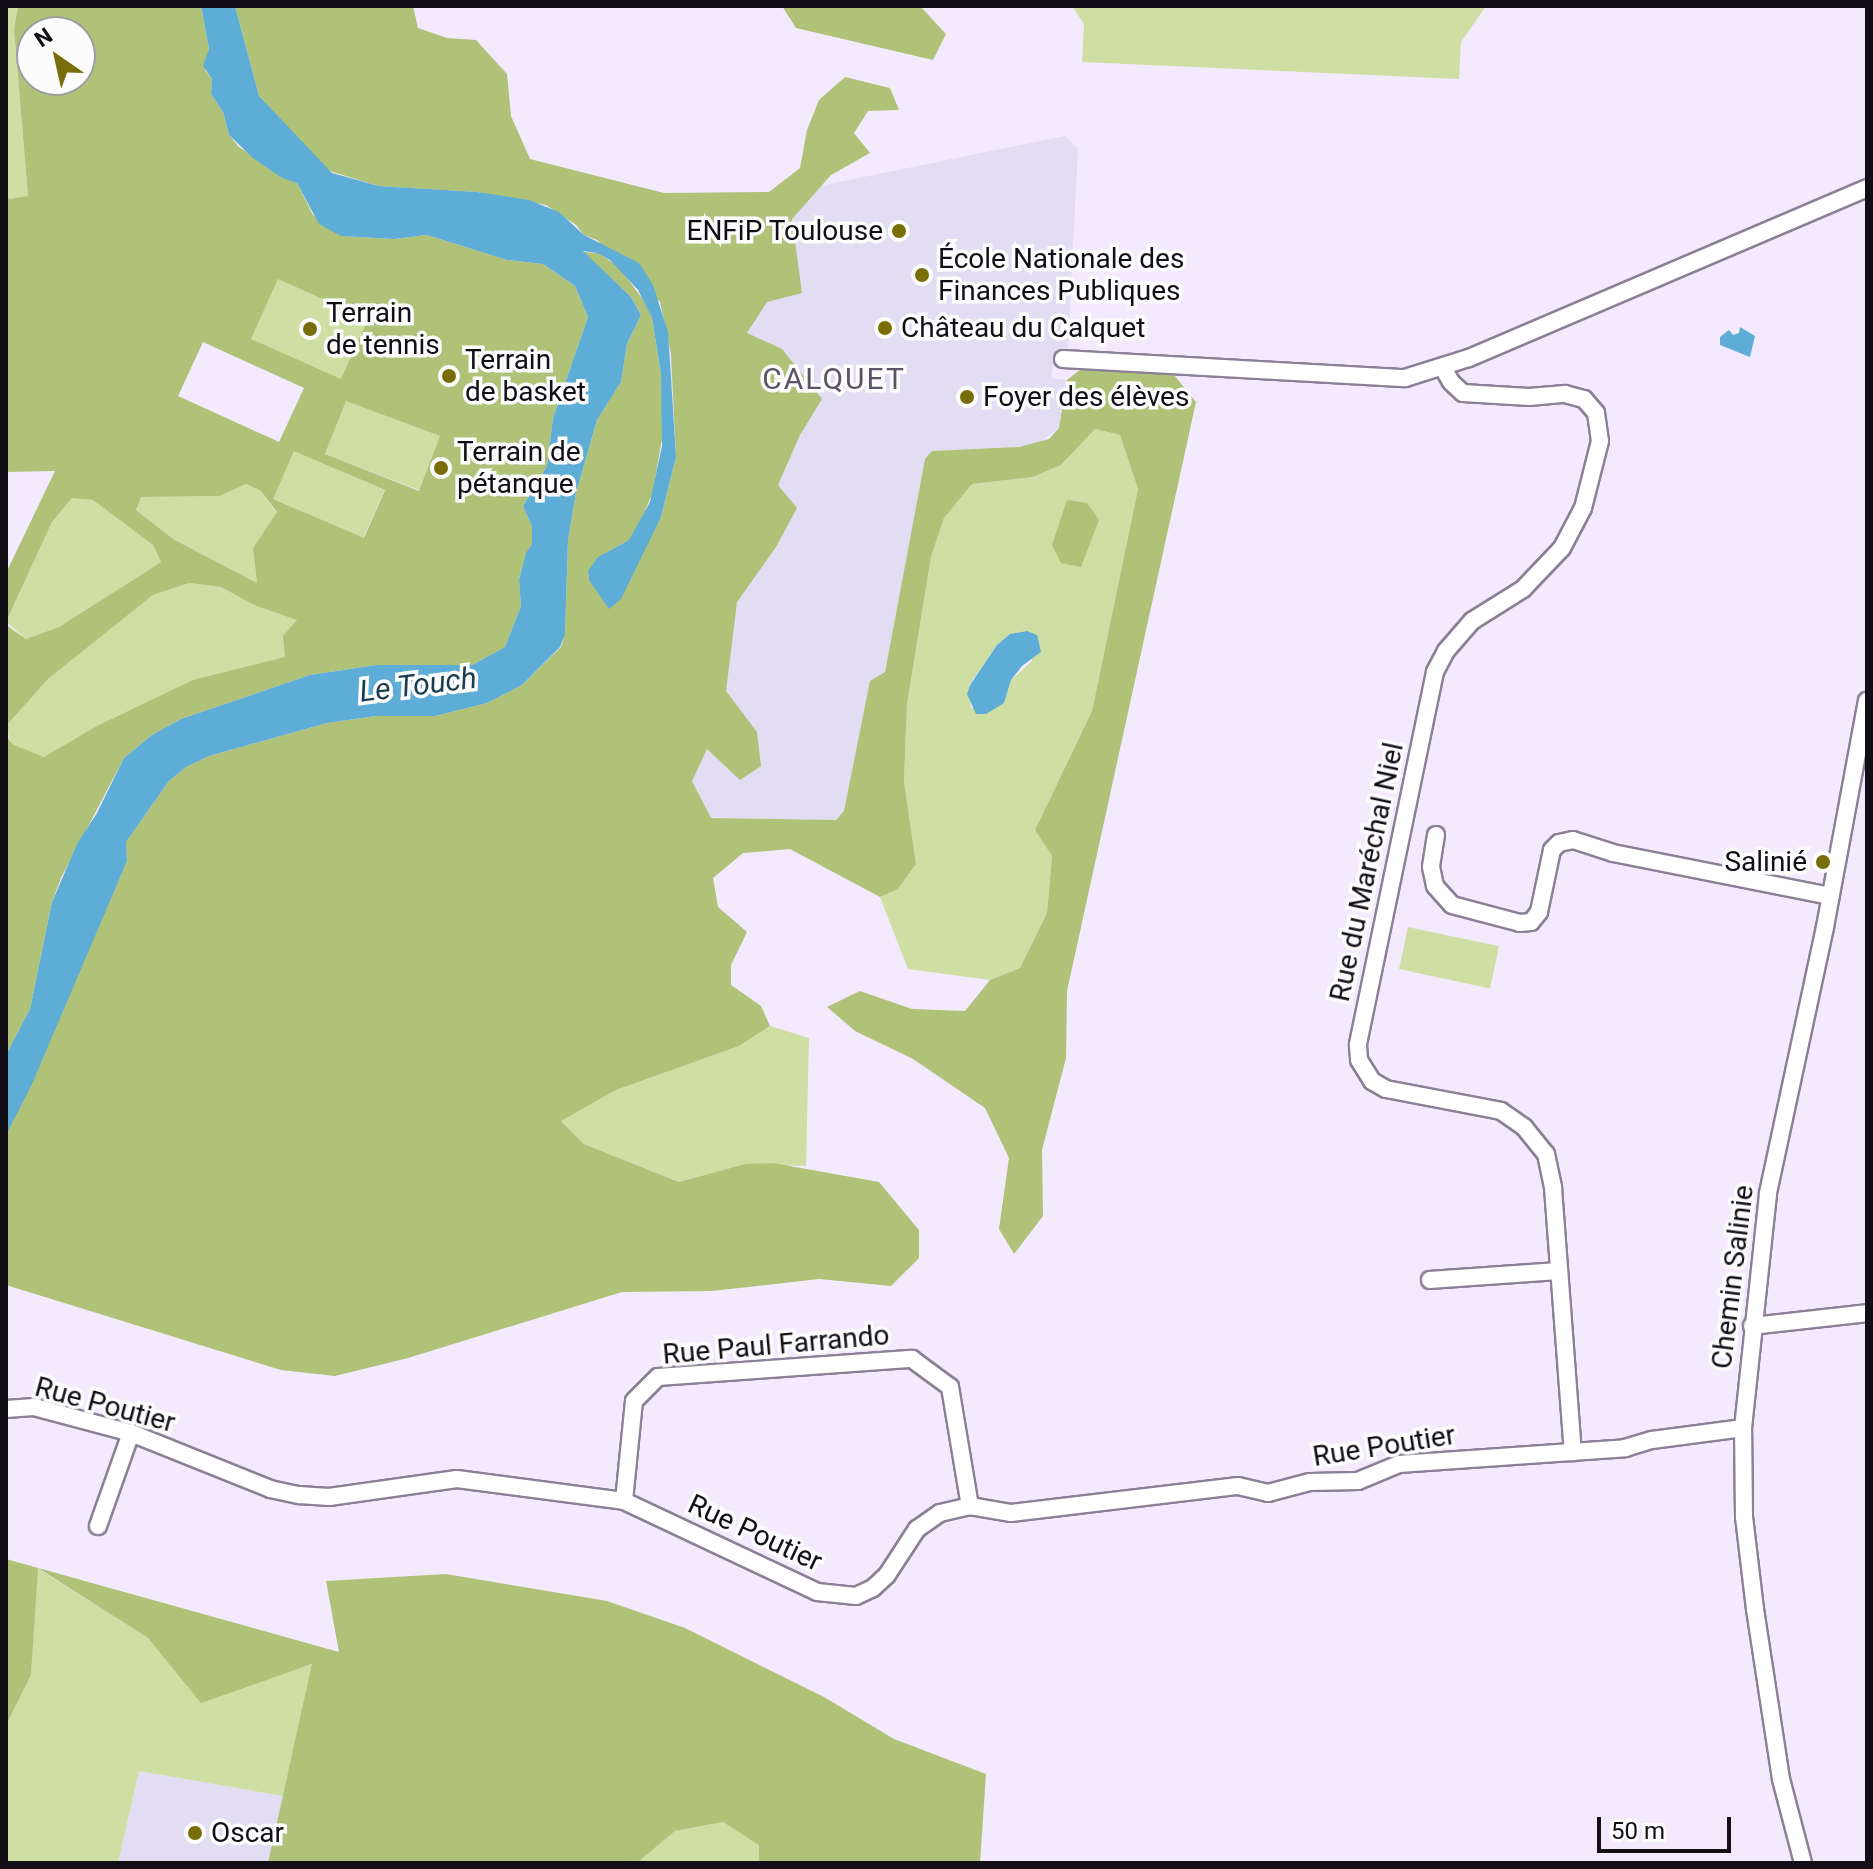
<!DOCTYPE html>
<html>
<head>
<meta charset="utf-8">
<style>
  body { margin:0 }
  #map { position:relative; width:1873px; height:1869px; overflow:hidden; background:#f3eafd; font-family:Roboto,sans-serif }
  div>[style] { position:absolute }
  .commercial>* { inset:0; background:#e2ddf2 }
  .green>* { inset:0; background:#cfdea3; transform-origin:0 0 }
  .forest>* { inset:0; background:#b0c178 }
  .water>* { inset:0; background:#5eadd6 }
  .roads { filter:drop-shadow(2px 0 #8b8196) drop-shadow(-2px 0 #8b8196) drop-shadow(0 2px #8b8196) drop-shadow(0 -2px #8b8196) }
  .street>* { height:16px; margin:-8px; padding:0 8px; transform-origin:8px; border-radius:8px; background:#fff }
  .dots>* { width:22px; height:22px; translate:-50% -50%; box-sizing:border-box; border:4px solid #fcfcfc; border-radius:50% }
  span { translate:-50% -50%; white-space:nowrap; text-align:center; line-height:1.15; -webkit-text-stroke:7px #fcfcfc; paint-order:stroke }
  .poi-label { font-size:28px; color:#120e16 }
  .right { translate:-100% -50%; text-align:right }
  .left { translate:0 -50%; text-align:left }
  .street-label { font-size:28px; color:#120e16 }
  .neighbourhood-label { font-size:30px; color:#5c5366; letter-spacing:2px }
  .water-label { font-size:30px; color:#193c4e; font-style:italic }
  .frame { position:absolute; inset:0; border:8px solid #120e16; pointer-events:none }
  .north { position:absolute; left:16px; top:16px; width:80px; height:80px; box-sizing:border-box; background:#fcfcfc; border:2px solid #9e9da0; border-radius:50%; rotate:326deg; font-size:22px; font-weight:700; line-height:32px; text-align:center; color:#120e16 }
  .north::after { content:''; display:block; margin:auto; width:28px; height:36px; background:#786d09; clip-path:polygon(50% 0,100% 100%,50% 72%,0 100%) }
  .scale { position:absolute; left:1597px; top:1817px; width:134px; height:36px; box-sizing:border-box; border:4px solid #120e16; border-top:0; padding-left:10px; font-size:24px; line-height:28px; white-space:nowrap; color:#120e16; -webkit-text-stroke:6px #fcfcfc; paint-order:stroke }
</style>
</head>
<body>
<div id="map">
  <div class="commercial">
    <i style="clip-path:polygon(1065px 136px,1078px 149px,1068px 344px,1068px 349px,1055px 349px,1051px 378px,1067px 380px,1059px 428px,1038px 444px,925px 459px,885px 672px,844px 811px,836px 820px,690px 817px,663px 218px)"></i>
    <i style="clip-path:polygon(139px 1771px,283px 1796px,268px 1863px,118px 1863px)"></i>
  </div>
  <div class="green">
    <i style="clip-path:polygon(6px 6px,18px 6px,14px 29px,28px 197px,8px 199px)"></i>
    <i style="clip-path:polygon(1072px 6px,1486px 6px,1461px 42px,1459px 79px,1082px 62px,1084px 24px)"></i>
    <i style="left:278px;top:278px;width:100px;height:67px;rotate:24deg"></i>
    <i style="left:346px;top:400px;width:126px;height:58px;rotate:21deg"></i>
    <i style="clip-path:polygon(evenodd,1095px 429px,1120px 435px,1138px 489px,1092px 711px,1035px 830px,1052px 856px,1047px 913px,1020px 968px,990px 980px,908px 969px,880px 897px,898px 889px,916px 864px,904px 781px,907px 704px,931px 557px,944px 518px,972px 484px,1033px 477px,1061px 465px,1095px 429px,1027px 631px,1032px 661px,1011px 680px,1004px 703px,971px 708px,969px 685px,997px 645px,1010px 634px,1027px 631px)"></i>
    <i style="left:294px;top:450px;width:99px;height:53px;rotate:24deg"></i>
    <i style="clip-path:polygon(246px 484px,261px 491px,277px 513px,253px 548px,257px 583px,173px 539px,136px 510px,140px 497px,218px 496px)"></i>
    <i style="clip-path:polygon(72px 498px,93px 500px,153px 545px,161px 562px,59px 627px,26px 639px,6px 622px,52px 522px)"></i>
    <i style="clip-path:polygon(189px 583px,221px 587px,254px 605px,297px 619px,286px 657px,242px 669px,95px 727px,44px 757px,11px 744px,6px 726px,48px 679px,153px 595px)"></i>
    <i style="left:1408px;top:927px;width:93px;height:43px;rotate:12deg"></i>
    <i style="clip-path:polygon(770px 1026px,809px 1038px,806px 1166px,745px 1164px,679px 1182px,584px 1144px,561px 1121px,616px 1090px,739px 1046px)"></i>
    <i style="clip-path:polygon(37px 1568px,148px 1638px,201px 1702px,313px 1664px,283px 1796px,139px 1771px,118px 1863px,6px 1863px,6px 1725px,31px 1675px)"></i>
    <i style="clip-path:polygon(723px 1822px,760px 1845px,759px 1863px,637px 1863px,675px 1831px)"></i>
  </div>
  <div class="forest">
    <i style="clip-path:polygon(evenodd,18px 6px,201px 6px,209px 49px,205px 70px,212px 79px,211px 94px,223px 112px,229px 135px,239px 147px,297px 183px,313px 215px,341px 236px,394px 239px,427px 235px,507px 260px,543px 264px,575px 286px,588px 317px,553px 418px,547px 466px,523px 506px,532px 527px,532px 544px,526px 554px,519px 580px,521px 606px,505px 647px,472px 665px,376px 665px,310px 675px,181px 719px,152px 735px,124px 758px,61px 878px,52px 902px,30px 1009px,6px 1055px,6px 735px,12px 744px,44px 757px,95px 727px,193px 680px,285px 657px,283px 636px,297px 620px,254px 605px,221px 587px,189px 583px,153px 595px,48px 679px,6px 726px,6px 625px,26px 639px,59px 627px,161px 562px,153px 545px,93px 500px,72px 498px,52px 522px,6px 622px,6px 573px,55px 471px,6px 472px,6px 194px,9px 199px,28px 196px,14px 29px,18px 6px,32px 32px,80px 32px,80px 80px,32px 80px,32px 32px,18px 6px,278px 279px,368px 319px,341px 379px,251px 339px,278px 279px,18px 6px,203px 342px,304px 388px,279px 442px,178px 396px,203px 342px,18px 6px,346px 401px,440px 436px,419px 491px,325px 454px,346px 401px,18px 6px,294px 451px,385px 490px,364px 538px,273px 499px,294px 451px,18px 6px,246px 484px,261px 491px,277px 512px,253px 548px,257px 583px,173px 539px,136px 510px,141px 497px,219px 496px,246px 484px)"></i>
    <i style="clip-path:polygon(235px 6px,413px 6px,418px 28px,447px 38px,476px 40px,507px 74px,511px 116px,530px 159px,664px 193px,769px 192px,800px 168px,807px 130px,819px 100px,845px 77px,890px 88px,899px 110px,868px 111px,854px 133px,870px 153px,831px 175px,792px 219px,802px 293px,767px 302px,747px 333px,782px 349px,822px 399px,800px 435px,778px 485px,797px 508px,776px 547px,737px 602px,726px 691px,757px 732px,761px 766px,740px 780px,707px 749px,692px 781px,711px 818px,836px 820px,844px 811px,870px 681px,885px 672px,925px 459px,932px 451px,1019px 447px,1049px 439px,1059px 428px,1067px 380px,1081px 369px,1174px 375px,1196px 402px,1067px 991px,1066px 1058px,1042px 1150px,1043px 1216px,1014px 1254px,999px 1229px,1009px 1158px,985px 1108px,913px 1059px,855px 1031px,827px 1007px,860px 991px,912px 1009px,965px 1011px,990px 980px,1020px 968px,1047px 913px,1052px 856px,1035px 830px,1092px 711px,1138px 489px,1120px 435px,1095px 429px,1061px 465px,1033px 477px,972px 484px,944px 518px,931px 557px,907px 704px,904px 781px,916px 864px,898px 889px,880px 897px,790px 849px,743px 853px,713px 878px,718px 907px,747px 932px,731px 965px,731px 985px,761px 1006px,770px 1026px,739px 1046px,616px 1090px,561px 1121px,584px 1144px,679px 1182px,745px 1164px,773px 1163px,879px 1182px,919px 1230px,919px 1258px,891px 1286px,819px 1279px,712px 1291px,622px 1292px,408px 1358px,335px 1376px,281px 1370px,6px 1285px,6px 1135px,127px 861px,126px 842px,169px 781px,186px 767px,209px 756px,327px 723px,376px 716px,435px 716px,487px 703px,522px 685px,561px 647px,565px 635px,568px 540px,576px 493px,597px 420px,621px 382px,627px 344px,641px 315px,631px 297px,583px 252px,598px 253px,618px 266px,644px 301px,652px 318px,661px 374px,663px 432px,653px 492px,636px 532px,629px 540px,607px 552px,588px 571px,589px 580px,642px 553px,661px 517px,676px 457px,671px 353px,660px 302px,597px 240px,584px 235px,576px 225px,546px 205px,477px 192px,379px 186px,326px 170px,259px 96px)"></i>
    <i style="clip-path:polygon(782px 6px,920px 6px,946px 34px,933px 60px,796px 28px)"></i>
    <i style="clip-path:polygon(1067px 500px,1087px 503px,1099px 520px,1081px 567px,1061px 563px,1052px 545px)"></i>
    <i style="clip-path:polygon(6px 1559px,339px 1652px,326px 1581px,446px 1574px,607px 1601px,685px 1628px,824px 1697px,894px 1739px,986px 1774px,980px 1863px,759px 1863px,759px 1845px,723px 1822px,675px 1831px,637px 1863px,268px 1863px,312px 1664px,201px 1703px,148px 1638px,38px 1568px,31px 1675px,6px 1725px)"></i>
  </div>
  <div class="water">
    <i style="clip-path:polygon(201px 6px,235px 6px,259px 96px,332px 173px,379px 186px,477px 192px,529px 200px,559px 212px,584px 235px,639px 263px,653px 285px,668px 332px,676px 457px,661px 517px,621px 599px,609px 609px,589px 580px,588px 571px,598px 557px,629px 540px,650px 502px,662px 446px,661px 374px,652px 318px,638px 290px,610px 260px,597px 253px,583px 251px,631px 297px,641px 315px,627px 344px,621px 382px,597px 420px,576px 493px,568px 540px,565px 635px,560px 647px,522px 685px,487px 703px,435px 716px,376px 716px,327px 723px,209px 756px,186px 767px,169px 781px,126px 842px,127px 861px,32px 1084px,6px 1135px,6px 1055px,30px 1009px,52px 902px,78px 842px,97px 813px,124px 758px,152px 735px,181px 719px,310px 675px,376px 665px,472px 665px,505px 647px,521px 606px,519px 580px,526px 553px,532px 544px,532px 527px,523px 506px,547px 466px,553px 418px,588px 317px,575px 286px,543px 264px,507px 260px,427px 235px,394px 239px,341px 236px,319px 224px,297px 183px,282px 178px,253px 158px,229px 135px,223px 112px,211px 94px,212px 79px,203px 66px,209px 49px)"></i>
    <i style="clip-path:polygon(1740px 327px,1755px 336px,1750px 357px,1720px 345px,1720px 337px,1729px 330px,1733px 335px,1739px 333px)"></i>
    <i style="clip-path:polygon(1027px 631px,1037px 635px,1041px 652px,1022px 666px,1011px 680px,1004px 703px,986px 714px,976px 714px,967px 694px,970px 685px,997px 645px,1010px 634px)"></i>
  </div>
  <div class="roads">
    <div class="street">
      <i style="left:1063px;top:359px;width:343px;rotate:3.2deg"></i>
      <i style="left:1405px;top:378px;width:67px;rotate:-17.4deg"></i>
      <i style="left:1469px;top:358px;width:433px;rotate:-23.1deg"></i>
      <i style="left:1443px;top:368px;width:16px;rotate:60deg"></i>
      <i style="left:1451px;top:382px;width:16px;rotate:43deg"></i>
      <i style="left:1463px;top:393px;width:66px;rotate:3.5deg"></i>
      <i style="left:1529px;top:397px;width:36px;rotate:-5deg"></i>
      <i style="left:1565px;top:394px;width:20px;rotate:15deg"></i>
      <i style="left:1584px;top:399px;width:18px;rotate:49deg"></i>
      <i style="left:1596px;top:413px;width:28px;rotate:82deg"></i>
      <i style="left:1600px;top:441px;width:69px;rotate:104.2deg"></i>
      <i style="left:1583px;top:508px;width:45px;rotate:117.7deg"></i>
      <i style="left:1562px;top:548px;width:57px;rotate:133.6deg"></i>
      <i style="left:1523px;top:589px;width:60px;rotate:147.9deg"></i>
      <i style="left:1472px;top:621px;width:40px;rotate:131deg"></i>
      <i style="left:1446px;top:651px;width:24px;rotate:118deg"></i>
      <i style="left:1435px;top:672px;width:381px;rotate:101.7deg"></i>
      <i style="left:1358px;top:1045px;width:15px;rotate:86deg"></i>
      <i style="left:1359px;top:1060px;width:25px;rotate:58deg"></i>
      <i style="left:1372px;top:1081px;width:16px;rotate:30deg"></i>
      <i style="left:1386px;top:1089px;width:117px;rotate:10.8deg"></i>
      <i style="left:1501px;top:1111px;width:28px;rotate:35deg"></i>
      <i style="left:1524px;top:1127px;width:35px;rotate:51deg"></i>
      <i style="left:1546px;top:1154px;width:35px;rotate:78deg"></i>
      <i style="left:1553px;top:1188px;width:265px;rotate:85.7deg"></i>
      <i style="left:1436px;top:835px;width:32px;rotate:99deg"></i>
      <i style="left:1431px;top:867px;width:19px;rotate:78deg"></i>
      <i style="left:1435px;top:886px;width:25px;rotate:48deg"></i>
      <i style="left:1452px;top:905px;width:70px;rotate:14.8deg"></i>
      <i style="left:1520px;top:923px;width:11px;rotate:-5deg"></i>
      <i style="left:1531px;top:922px;width:13px;rotate:-51deg"></i>
      <i style="left:1539px;top:912px;width:63px;rotate:-78.2deg"></i>
      <i style="left:1552px;top:850px;width:10px;rotate:-45deg"></i>
      <i style="left:1559px;top:843px;width:14px;rotate:-12deg"></i>
      <i style="left:1573px;top:840px;width:42px;rotate:18deg"></i>
      <i style="left:1613px;top:853px;width:222px;rotate:11.2deg"></i>
      <i style="left:1430px;top:1280px;width:128px;rotate:-4deg"></i>
      <i style="left:1752px;top:1326px;width:116px;rotate:-6.4deg"></i>
      <i style="left:6px;top:1409px;width:28px;rotate:-4deg"></i>
      <i style="left:34px;top:1407px;width:100px;rotate:15deg"></i>
      <i style="left:131px;top:1433px;width:150px;rotate:21.9deg"></i>
      <i style="left:270px;top:1489px;width:30px;rotate:12deg"></i>
      <i style="left:299px;top:1495px;width:30px;rotate:4deg"></i>
      <i style="left:329px;top:1497px;width:129px;rotate:-8deg"></i>
      <i style="left:457px;top:1479px;width:168px;rotate:7.5deg"></i>
      <i style="left:624px;top:1501px;width:213px;rotate:25.2deg"></i>
      <i style="left:817px;top:1592px;width:39px;rotate:6deg"></i>
      <i style="left:856px;top:1596px;width:19px;rotate:-25deg"></i>
      <i style="left:873px;top:1588px;width:19px;rotate:-43deg"></i>
      <i style="left:887px;top:1575px;width:55px;rotate:-56.9deg"></i>
      <i style="left:917px;top:1529px;width:28px;rotate:-35deg"></i>
      <i style="left:940px;top:1513px;width:31px;rotate:-13deg"></i>
      <i style="left:970px;top:1506px;width:42px;rotate:9.7deg"></i>
      <i style="left:1011px;top:1513px;width:229px;rotate:-6.8deg"></i>
      <i style="left:1238px;top:1486px;width:31px;rotate:13deg"></i>
      <i style="left:1268px;top:1493px;width:43px;rotate:-14.7deg"></i>
      <i style="left:1310px;top:1482px;width:48px;rotate:-1.2deg"></i>
      <i style="left:1358px;top:1481px;width:44px;rotate:-22.5deg"></i>
      <i style="left:1399px;top:1464px;width:227px;rotate:-4deg"></i>
      <i style="left:1625px;top:1448px;width:28px;rotate:-17deg"></i>
      <i style="left:1652px;top:1440px;width:92px;rotate:-7.5deg"></i>
      <i style="left:624px;top:1501px;width:100px;rotate:-84.3deg"></i>
      <i style="left:634px;top:1401px;width:34px;rotate:-45deg"></i>
      <i style="left:658px;top:1377px;width:255px;rotate:-4.1deg"></i>
      <i style="left:912px;top:1359px;width:47px;rotate:36.4deg"></i>
      <i style="left:950px;top:1387px;width:121px;rotate:80.5deg"></i>
      <i style="left:98px;top:1526px;width:99px;rotate:-70.5deg"></i>
      <i style="left:1803px;top:1863px;width:87px;rotate:-104.7deg"></i>
      <i style="left:1781px;top:1779px;width:172px;rotate:-98.7deg"></i>
      <i style="left:1755px;top:1609px;width:93px;rotate:-96.8deg"></i>
      <i style="left:1744px;top:1517px;width:89px;rotate:-90.6deg"></i>
      <i style="left:1743px;top:1428px;width:236px;rotate:-83.9deg"></i>
      <i style="left:1768px;top:1193px;width:272px;rotate:-77.9deg"></i>
      <i style="left:1825px;top:927px;width:230px;rotate:-79.5deg"></i>
    </div>
  </div>
  <div class="dots">
    <i style="left:899px;top:231px;background:#786d09"></i>
    <i style="left:922px;top:275px;background:#786d09"></i>
    <i style="left:885px;top:328px;background:#786d09"></i>
    <i style="left:310px;top:329px;background:#786d09"></i>
    <i style="left:449px;top:376px;background:#786d09"></i>
    <i style="left:967px;top:397px;background:#786d09"></i>
    <i style="left:441px;top:468px;background:#786d09"></i>
    <i style="left:1823px;top:862px;background:#786d09"></i>
    <i style="left:195px;top:1833px;background:#786d09"></i>
  </div>
  <div class="poi-label">
    <span class="right" style="left:883px;top:231px">ENFiP Toulouse</span>
    <span class="left" style="left:938px;top:275px">École Nationale des<br>Finances Publiques</span>
    <span class="left" style="left:326px;top:329px">Terrain<br>de tennis</span>
    <span class="left" style="left:901px;top:328px">Château du Calquet</span>
    <span class="left" style="left:465px;top:376px">Terrain<br>de basket</span>
    <span class="left" style="left:983px;top:397px">Foyer des élèves</span>
    <span class="left" style="left:457px;top:468px">Terrain de<br>pétanque</span>
    <span class="right" style="left:1807px;top:862px">Salinié</span>
    <span class="left" style="left:211px;top:1833px">Oscar</span>
  </div>
  <div class="street-label">
    <span style="left:1367px;top:872px;rotate:-78deg">Rue du Maréchal Niel</span>
    <span style="left:1733px;top:1277px;rotate:-83deg">Chemin Salinie</span>
    <span style="left:776px;top:1345px;rotate:-5deg">Rue Paul Farrando</span>
    <span style="left:105px;top:1405px;rotate:15deg">Rue Poutier</span>
    <span style="left:1384px;top:1446px;rotate:-9deg">Rue Poutier</span>
    <span style="left:755px;top:1533px;rotate:25deg">Rue Poutier</span>
  </div>
  <div class="neighbourhood-label">
    <span style="left:834px;top:379px">CALQUET</span>
  </div>
  <div class="water-label">
    <span style="left:418px;top:685px;rotate:-7deg">Le Touch</span>
  </div>
  <div class="frame"></div>
  <div class="north">N</div>
  <div class="scale">50 m</div>
</div>
</body>
</html>
